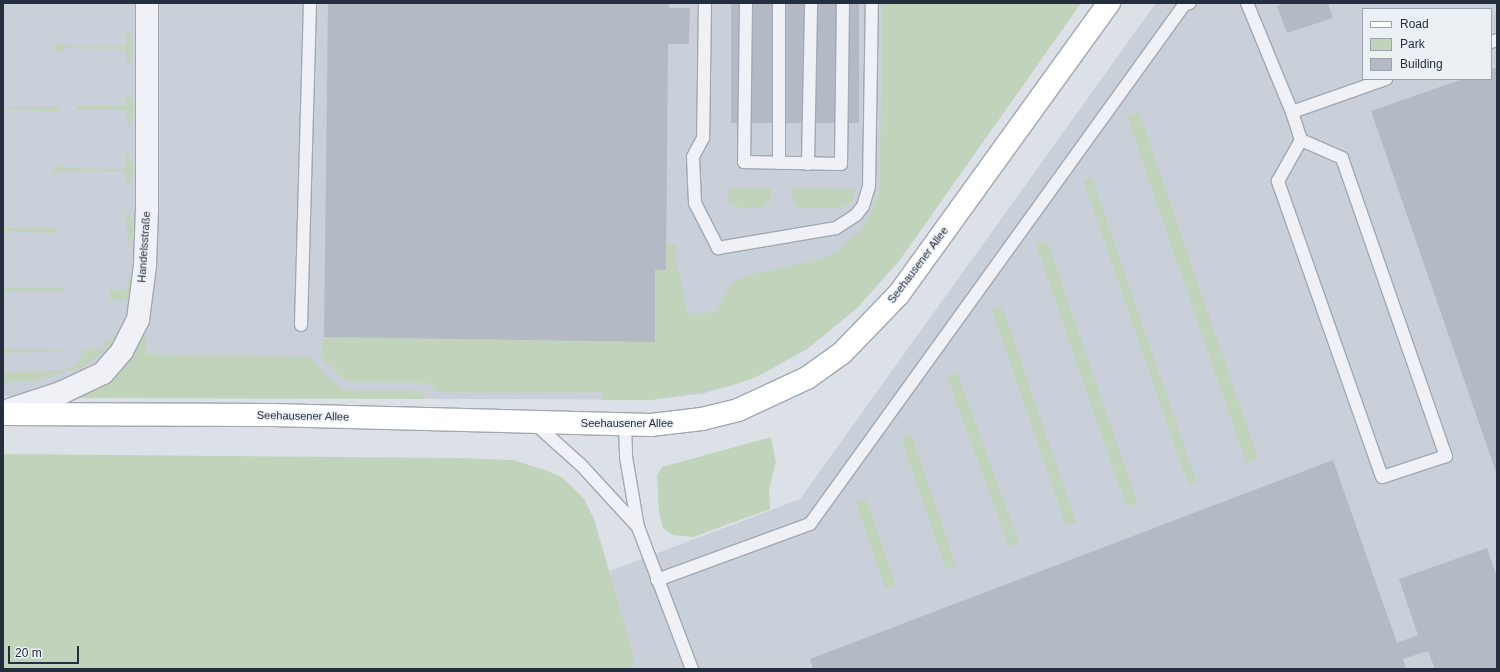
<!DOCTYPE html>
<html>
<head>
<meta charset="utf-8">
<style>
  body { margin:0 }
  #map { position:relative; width:1500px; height:672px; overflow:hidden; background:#dce1e8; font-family:Arial,sans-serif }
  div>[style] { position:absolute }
  .built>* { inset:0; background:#cad0da }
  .green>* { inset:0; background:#c2d3bc; transform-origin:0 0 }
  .building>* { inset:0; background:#b3bac5; transform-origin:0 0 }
  .roads { filter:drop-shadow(1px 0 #a1a8b2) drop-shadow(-1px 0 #a1a8b2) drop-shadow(0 1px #a1a8b2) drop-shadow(0 -1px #a1a8b2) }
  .service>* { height:12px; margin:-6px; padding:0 6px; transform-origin:6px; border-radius:6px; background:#eff1f6 }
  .minor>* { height:22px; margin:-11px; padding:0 11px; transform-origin:11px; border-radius:11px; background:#eff1f6 }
  .secondary>* { height:22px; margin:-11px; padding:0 11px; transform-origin:11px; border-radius:11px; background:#fff }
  span { translate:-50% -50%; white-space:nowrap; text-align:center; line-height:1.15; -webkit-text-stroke:3px #ebf0f5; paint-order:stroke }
  .street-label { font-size:11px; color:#242e3f }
  .frame { position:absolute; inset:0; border:4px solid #242e3f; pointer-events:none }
  .legend { position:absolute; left:1362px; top:8px; width:130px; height:72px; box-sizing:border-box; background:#ebf0f5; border:1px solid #9ba2ac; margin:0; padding:5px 7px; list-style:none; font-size:12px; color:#242e3f }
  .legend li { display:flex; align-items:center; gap:8px; height:20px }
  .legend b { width:20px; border:1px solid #9ba2ac }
  .scale { position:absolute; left:8px; top:646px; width:71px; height:18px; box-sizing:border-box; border:2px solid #242e3f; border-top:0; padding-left:5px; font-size:12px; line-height:14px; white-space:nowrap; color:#242e3f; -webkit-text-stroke:3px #ebf0f5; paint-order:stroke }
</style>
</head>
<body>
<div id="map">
  <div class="built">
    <i style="clip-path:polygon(3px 3px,1081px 3px,899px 261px,856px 309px,807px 349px,756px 377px,702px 394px,651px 400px,3px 396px)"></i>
    <i style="clip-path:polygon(evenodd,1156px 3px,1497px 3px,1497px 669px,614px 669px,610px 571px,800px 499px,1156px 3px,1363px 9px,1491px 9px,1491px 79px,1363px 79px,1363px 9px)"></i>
  </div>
  <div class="green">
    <i style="clip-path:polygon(882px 3px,1081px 3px,899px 261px,856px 309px,807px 349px,756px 377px,728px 387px,651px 400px,601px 400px,601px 392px,436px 392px,430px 383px,352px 382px,344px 380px,323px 360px,321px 345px,324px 337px,654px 342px,655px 270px,666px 270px,666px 242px,675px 244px,676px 251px,674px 252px,688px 313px,715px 313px,730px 285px,746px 275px,808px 262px,836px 253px,864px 226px,880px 190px)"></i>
    <i style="clip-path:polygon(127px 30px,135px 48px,127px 65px,126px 49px,64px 48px,60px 52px,52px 48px,60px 42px,63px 45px,126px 46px)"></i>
    <i style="clip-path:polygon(127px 90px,135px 106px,134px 116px,128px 126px,126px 110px,77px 110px,77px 106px,126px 106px)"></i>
    <i style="clip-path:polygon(3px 107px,59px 107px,59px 111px,3px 110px)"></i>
    <i style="left:1139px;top:112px;width:367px;height:13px;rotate:71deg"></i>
    <i style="clip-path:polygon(127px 152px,135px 171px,127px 188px,125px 172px,63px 171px,60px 174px,51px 171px,60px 165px,63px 168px,125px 169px)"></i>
    <i style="left:1092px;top:178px;width:321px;height:9px;rotate:71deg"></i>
    <i style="clip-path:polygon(729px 187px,771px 188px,771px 199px,762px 208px,733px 207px,728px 203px)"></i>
    <i style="clip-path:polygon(791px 188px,856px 189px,853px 201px,842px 208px,801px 208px,794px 205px)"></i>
    <i style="clip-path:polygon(126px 212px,131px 215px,134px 230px,128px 249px)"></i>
    <i style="clip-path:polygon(3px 228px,57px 228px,57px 233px,3px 231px)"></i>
    <i style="left:1047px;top:240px;width:278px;height:12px;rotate:71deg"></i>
    <i style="clip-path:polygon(129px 273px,134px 283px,127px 309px,126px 300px,110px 300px,110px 290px,127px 289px)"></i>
    <i style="left:3px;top:288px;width:61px;height:4px"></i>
    <i style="left:1002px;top:306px;width:229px;height:11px;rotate:71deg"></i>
    <i style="clip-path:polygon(120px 327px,121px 333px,111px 346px,86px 366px,33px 381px,3px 383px,3px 371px,59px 371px,69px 368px,77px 364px,83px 350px,103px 350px,104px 343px,111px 340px)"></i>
    <i style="clip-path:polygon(147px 336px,146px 354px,314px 357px,313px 362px,343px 390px,425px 391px,424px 399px,61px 398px,142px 337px)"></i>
    <i style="clip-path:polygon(3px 349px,63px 349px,64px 351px,3px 353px)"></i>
    <i style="left:957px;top:372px;width:182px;height:11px;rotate:70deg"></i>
    <i style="left:911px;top:434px;width:139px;height:11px;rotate:71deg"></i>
    <i style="clip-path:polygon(771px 437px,776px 462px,769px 490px,770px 509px,693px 537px,673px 535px,663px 528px,659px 512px,657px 476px,662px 467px)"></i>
    <i style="clip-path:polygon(3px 454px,458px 458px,513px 460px,545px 470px,562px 477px,584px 499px,594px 519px,635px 660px,632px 669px,3px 669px)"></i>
    <i style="left:866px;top:499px;width:91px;height:11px;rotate:71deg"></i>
  </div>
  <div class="building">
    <i style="clip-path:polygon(328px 3px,669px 3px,669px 8px,690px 8px,689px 44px,668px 44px,666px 270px,655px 270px,655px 342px,324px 337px)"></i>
    <i style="left:731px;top:3px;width:128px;height:120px"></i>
    <i style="clip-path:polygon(1284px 3px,1328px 3px,1333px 18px,1287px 33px,1277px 6px)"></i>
    <i style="clip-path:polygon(1497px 67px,1497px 475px,1371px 111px,1463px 79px,1491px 79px,1491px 69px)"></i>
    <i style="clip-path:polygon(1333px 460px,1397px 643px,1418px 635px,1399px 579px,1487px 548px,1497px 577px,1497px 669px,1435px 669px,1428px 651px,1403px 659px,1406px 669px,813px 669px,810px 659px)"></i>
  </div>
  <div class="roads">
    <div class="service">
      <i style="left:705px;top:3px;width:135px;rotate:90.8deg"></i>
      <i style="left:703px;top:138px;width:21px;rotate:118deg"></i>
      <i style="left:693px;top:157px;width:46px;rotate:87.5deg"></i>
      <i style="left:695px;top:203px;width:51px;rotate:62.9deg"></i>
      <i style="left:718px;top:248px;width:120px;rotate:-9.6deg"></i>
      <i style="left:836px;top:228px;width:24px;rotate:-33deg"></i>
      <i style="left:856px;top:215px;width:11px;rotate:-52deg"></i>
      <i style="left:863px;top:206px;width:21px;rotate:-73deg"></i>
      <i style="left:869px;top:186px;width:183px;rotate:-89.1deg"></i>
      <i style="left:746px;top:3px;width:159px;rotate:90.7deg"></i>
      <i style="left:744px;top:162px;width:97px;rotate:1.2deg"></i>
      <i style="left:841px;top:164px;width:161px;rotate:-89.3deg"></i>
      <i style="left:1247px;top:3px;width:118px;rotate:67.6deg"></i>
      <i style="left:1491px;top:42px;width:6px;rotate:-18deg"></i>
      <i style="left:1301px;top:140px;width:45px;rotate:23.7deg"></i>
      <i style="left:1342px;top:158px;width:316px;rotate:70.8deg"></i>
      <i style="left:1446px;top:456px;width:67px;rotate:161.8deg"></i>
      <i style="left:1382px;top:477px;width:314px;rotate:-109.4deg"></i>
      <i style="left:1278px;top:181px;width:47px;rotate:-60.7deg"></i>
      <i style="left:1301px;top:140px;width:29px;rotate:-108deg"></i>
      <i style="left:1292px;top:112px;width:100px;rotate:-19.3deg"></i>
      <i style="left:779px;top:163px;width:160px;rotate:-90deg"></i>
      <i style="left:808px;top:164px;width:161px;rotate:-88.9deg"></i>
      <i style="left:301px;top:325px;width:322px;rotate:-88.4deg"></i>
      <i style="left:533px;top:422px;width:64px;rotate:41.9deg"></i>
      <i style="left:581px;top:465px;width:83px;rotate:47.4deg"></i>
      <i style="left:625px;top:425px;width:32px;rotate:88deg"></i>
      <i style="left:626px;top:457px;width:71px;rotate:80.3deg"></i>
      <i style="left:638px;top:527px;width:152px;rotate:69.2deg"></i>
      <i style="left:657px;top:580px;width:163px;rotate:-20.1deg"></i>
      <i style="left:810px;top:524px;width:640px;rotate:-54.22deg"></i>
      <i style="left:1184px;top:5px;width:6px;rotate:-18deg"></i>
    </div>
    <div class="minor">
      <i style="left:3px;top:412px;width:63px;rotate:-18.4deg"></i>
      <i style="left:63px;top:392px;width:44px;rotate:-25.4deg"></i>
      <i style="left:103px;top:373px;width:29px;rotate:-49deg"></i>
      <i style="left:122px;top:351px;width:35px;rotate:-63deg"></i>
      <i style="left:138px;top:320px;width:55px;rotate:-82.7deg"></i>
      <i style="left:145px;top:265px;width:56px;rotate:-88deg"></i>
      <i style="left:147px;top:209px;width:206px;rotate:-90deg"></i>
    </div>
    <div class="secondary">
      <i style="left:3px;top:414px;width:269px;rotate:0.2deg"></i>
      <i style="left:272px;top:415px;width:379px;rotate:1.5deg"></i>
      <i style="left:651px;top:425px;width:51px;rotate:-6.7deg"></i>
      <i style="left:702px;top:419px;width:37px;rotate:-14deg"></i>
      <i style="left:738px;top:410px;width:76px;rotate:-24.9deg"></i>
      <i style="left:807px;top:378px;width:43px;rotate:-35.5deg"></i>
      <i style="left:842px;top:353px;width:82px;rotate:-46deg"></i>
      <i style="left:899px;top:294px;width:359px;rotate:-54.2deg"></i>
    </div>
  </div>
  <div class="street-label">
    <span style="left:144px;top:247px;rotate:-86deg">Handelsstraße</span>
    <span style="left:918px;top:265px;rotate:-53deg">Seehausener Allee</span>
    <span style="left:303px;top:416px;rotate:1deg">Seehausener Allee</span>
    <span style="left:627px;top:423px">Seehausener Allee</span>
  </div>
  <div class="frame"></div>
  <ul class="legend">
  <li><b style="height:5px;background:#fff"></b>Road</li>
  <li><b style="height:11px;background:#c2d3bc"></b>Park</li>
  <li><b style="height:11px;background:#b3bac5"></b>Building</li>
  </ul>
  <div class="scale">20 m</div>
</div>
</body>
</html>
